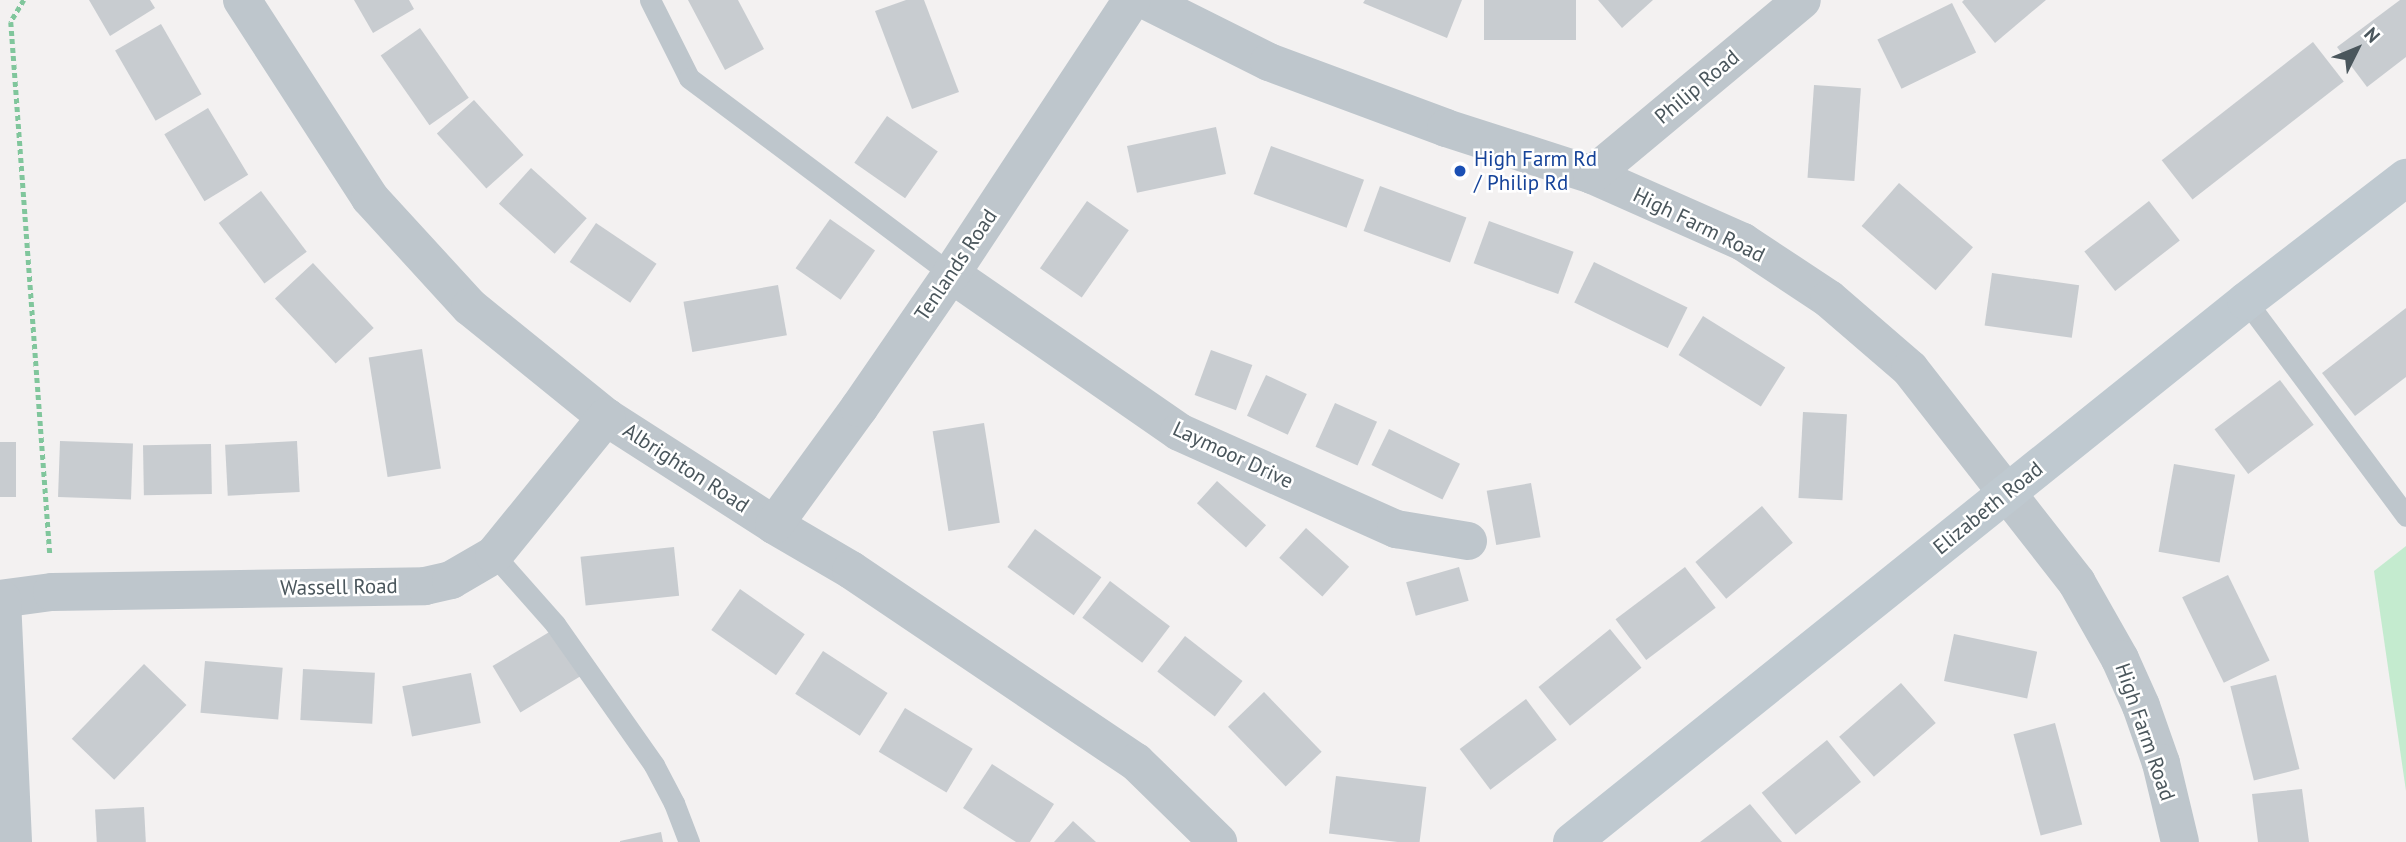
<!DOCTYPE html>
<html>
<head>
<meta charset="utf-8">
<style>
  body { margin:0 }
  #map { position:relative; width:2406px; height:842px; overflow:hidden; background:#f3f1f1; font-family:"PT Sans",sans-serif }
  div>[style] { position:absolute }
  .green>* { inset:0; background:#c4ebcf }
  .building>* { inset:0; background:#c8ccd0; transform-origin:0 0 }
  .path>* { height:4.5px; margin-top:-2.25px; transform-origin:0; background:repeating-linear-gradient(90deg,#80c69c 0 5px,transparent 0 8.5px) }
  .lane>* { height:21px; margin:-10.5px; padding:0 10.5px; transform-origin:10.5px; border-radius:10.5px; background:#bec6cc }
  .street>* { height:38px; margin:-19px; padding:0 19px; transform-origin:19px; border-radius:19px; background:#bec6cc }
  .secondary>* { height:38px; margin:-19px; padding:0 19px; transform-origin:19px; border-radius:19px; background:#bfc9d0 }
  .dots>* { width:19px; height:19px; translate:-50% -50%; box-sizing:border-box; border:4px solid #fff; border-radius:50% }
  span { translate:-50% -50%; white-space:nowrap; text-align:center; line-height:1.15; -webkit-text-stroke:5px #fff; paint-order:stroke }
  .street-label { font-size:21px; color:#4a565c }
  .transit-label { font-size:21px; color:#164399 }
  .left { translate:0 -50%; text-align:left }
  .north { position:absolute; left:2322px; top:14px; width:70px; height:70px; -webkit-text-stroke:5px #fff; paint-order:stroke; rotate:47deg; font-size:19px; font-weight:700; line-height:28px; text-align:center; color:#4a565c }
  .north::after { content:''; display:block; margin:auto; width:24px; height:32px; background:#4a565c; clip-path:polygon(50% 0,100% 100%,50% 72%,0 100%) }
</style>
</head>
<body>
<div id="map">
  <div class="green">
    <i style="clip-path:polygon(2406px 546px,2406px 791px,2374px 571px)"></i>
  </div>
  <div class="building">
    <i style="clip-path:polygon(89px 0,150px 0,155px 8px,110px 36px)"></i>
    <i style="clip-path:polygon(354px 0,409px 0,414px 9px,373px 33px)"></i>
    <i style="clip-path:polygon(688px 0,738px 0,764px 49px,725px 70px)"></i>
    <i style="clip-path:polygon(906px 0,924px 0,959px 92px,912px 109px,875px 11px)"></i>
    <i style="clip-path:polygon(1365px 0,1462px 0,1447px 38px,1363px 3px)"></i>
    <i style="left:1484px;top:0;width:92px;height:40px"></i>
    <i style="clip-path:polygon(1598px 0,1653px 0,1622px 28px)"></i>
    <i style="clip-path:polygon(1964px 0,2046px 0,1995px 43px,1962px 2px)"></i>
    <i style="clip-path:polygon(2400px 0,2406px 0,2406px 57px,2367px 87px,2337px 47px)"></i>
    <i style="left:1952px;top:3px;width:55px;height:83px;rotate:64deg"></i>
    <i style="left:161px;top:24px;width:81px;height:53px;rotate:60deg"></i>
    <i style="left:420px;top:28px;width:85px;height:48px;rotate:55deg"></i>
    <i style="left:2313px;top:42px;width:50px;height:192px;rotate:52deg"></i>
    <i style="left:1814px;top:85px;width:47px;height:93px;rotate:4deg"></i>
    <i style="left:474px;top:100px;width:74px;height:50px;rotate:48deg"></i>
    <i style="left:208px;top:108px;width:78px;height:51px;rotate:59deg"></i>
    <i style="left:887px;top:116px;width:62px;height:57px;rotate:35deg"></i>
    <i style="left:1216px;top:127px;width:48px;height:91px;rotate:78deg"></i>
    <i style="left:1271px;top:146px;width:99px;height:51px;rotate:20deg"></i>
    <i style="left:531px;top:168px;width:75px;height:48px;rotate:42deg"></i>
    <i style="left:1899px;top:183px;width:98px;height:57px;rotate:41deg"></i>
    <i style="left:1380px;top:186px;width:92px;height:48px;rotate:20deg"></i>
    <i style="left:261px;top:191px;width:76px;height:53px;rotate:53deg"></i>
    <i style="left:1087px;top:201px;width:51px;height:82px;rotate:35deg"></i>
    <i style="left:2149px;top:201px;width:50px;height:82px;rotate:52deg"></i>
    <i style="left:830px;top:219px;width:55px;height:60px;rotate:35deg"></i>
    <i style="left:1489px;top:221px;width:90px;height:45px;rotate:20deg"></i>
    <i style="left:596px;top:223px;width:73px;height:47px;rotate:34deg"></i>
    <i style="left:1594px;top:262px;width:104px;height:45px;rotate:26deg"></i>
    <i style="left:313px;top:263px;width:89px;height:52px;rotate:47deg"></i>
    <i style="left:1992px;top:273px;width:88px;height:53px;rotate:8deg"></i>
    <i style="left:778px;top:285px;width:51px;height:96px;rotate:80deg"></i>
    <i style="clip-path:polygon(2406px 308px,2406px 377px,2355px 416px,2322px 373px)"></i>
    <i style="left:1703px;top:316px;width:97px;height:46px;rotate:32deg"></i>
    <i style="left:422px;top:349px;width:121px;height:54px;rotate:81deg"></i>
    <i style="left:1211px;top:350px;width:44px;height:48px;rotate:20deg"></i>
    <i style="left:1266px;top:375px;width:45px;height:45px;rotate:25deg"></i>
    <i style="left:2280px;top:380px;width:56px;height:82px;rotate:53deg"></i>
    <i style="left:1335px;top:403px;width:46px;height:48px;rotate:24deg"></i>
    <i style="left:1803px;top:412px;width:44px;height:86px;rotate:3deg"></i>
    <i style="left:984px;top:423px;width:101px;height:52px;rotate:81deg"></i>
    <i style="left:1389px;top:429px;width:79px;height:40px;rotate:26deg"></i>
    <i style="left:60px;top:441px;width:73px;height:56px;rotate:2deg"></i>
    <i style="left:297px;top:441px;width:51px;height:72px;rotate:87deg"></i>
    <i style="left:0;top:442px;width:16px;height:55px"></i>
    <i style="left:211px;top:444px;width:50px;height:68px;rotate:89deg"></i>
    <i style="left:2174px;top:464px;width:62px;height:89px;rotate:10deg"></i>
    <i style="left:1217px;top:481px;width:66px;height:30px;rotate:42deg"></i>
    <i style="left:1531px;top:483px;width:55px;height:45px;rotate:80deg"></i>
    <i style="left:1762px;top:506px;width:48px;height:87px;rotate:50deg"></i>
    <i style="left:1306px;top:528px;width:58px;height:40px;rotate:42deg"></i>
    <i style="left:1035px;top:529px;width:82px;height:47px;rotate:36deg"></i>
    <i style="left:674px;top:547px;width:49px;height:94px;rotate:84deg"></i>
    <i style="left:1459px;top:567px;width:35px;height:55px;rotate:74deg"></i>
    <i style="left:1685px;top:567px;width:51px;height:87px;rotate:53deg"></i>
    <i style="left:2228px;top:575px;width:95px;height:51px;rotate:64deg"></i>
    <i style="left:1110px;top:581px;width:75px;height:46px;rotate:37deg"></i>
    <i style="left:740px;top:589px;width:79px;height:50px;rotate:35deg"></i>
    <i style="left:556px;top:628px;width:54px;height:74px;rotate:59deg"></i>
    <i style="left:1610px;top:629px;width:50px;height:92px;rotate:51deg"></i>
    <i style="left:1954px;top:634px;width:85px;height:48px;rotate:12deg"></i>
    <i style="left:1185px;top:636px;width:73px;height:45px;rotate:38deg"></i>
    <i style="left:823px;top:651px;width:77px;height:51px;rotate:33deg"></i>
    <i style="left:205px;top:661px;width:78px;height:52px;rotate:5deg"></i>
    <i style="left:144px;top:664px;width:59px;height:104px;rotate:44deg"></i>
    <i style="left:303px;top:669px;width:72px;height:51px;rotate:3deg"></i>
    <i style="left:471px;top:673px;width:51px;height:70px;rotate:79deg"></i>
    <i style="left:2276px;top:675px;width:97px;height:47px;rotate:76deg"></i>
    <i style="left:1901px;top:683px;width:53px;height:82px;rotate:49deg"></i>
    <i style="left:1264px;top:692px;width:83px;height:50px;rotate:46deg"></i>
    <i style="left:1526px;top:699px;width:51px;height:83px;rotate:53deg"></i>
    <i style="left:905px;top:708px;width:79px;height:51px;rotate:31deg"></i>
    <i style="left:2055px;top:723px;width:105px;height:43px;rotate:75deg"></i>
    <i style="left:1827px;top:740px;width:54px;height:84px;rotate:51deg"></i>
    <i style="clip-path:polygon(992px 764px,1054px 804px,1030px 842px,1016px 842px,963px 808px)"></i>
    <i style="left:1336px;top:776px;width:91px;height:58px;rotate:7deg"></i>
    <i style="clip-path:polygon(2302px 789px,2309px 842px,2258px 842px,2252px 794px)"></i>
    <i style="clip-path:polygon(1750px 804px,1782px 842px,1700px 842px)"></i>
    <i style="left:144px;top:807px;width:35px;height:49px;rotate:87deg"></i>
    <i style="clip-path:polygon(1073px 821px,1096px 842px,1054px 842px)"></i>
    <i style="clip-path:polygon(661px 832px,663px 842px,620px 842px,620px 841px)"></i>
  </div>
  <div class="path">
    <i style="left:24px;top:0;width:26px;rotate:121deg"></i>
    <i style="left:11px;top:22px;width:533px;rotate:85.81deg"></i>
  </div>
  <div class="lane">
    <i style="left:650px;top:0;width:87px;rotate:63.4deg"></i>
    <i style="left:689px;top:78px;width:327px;rotate:36.8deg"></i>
    <i style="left:2246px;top:301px;width:268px;rotate:53.3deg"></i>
    <i style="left:494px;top:555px;width:92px;rotate:48.5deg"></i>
    <i style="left:555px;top:624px;width:172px;rotate:54.9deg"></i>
    <i style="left:654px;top:765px;width:43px;rotate:62.2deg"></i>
    <i style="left:674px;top:803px;width:42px;rotate:69deg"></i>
  </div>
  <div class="street">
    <i style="left:242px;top:0;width:236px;rotate:57.1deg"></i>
    <i style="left:370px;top:198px;width:148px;rotate:47.5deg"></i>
    <i style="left:470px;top:307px;width:175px;rotate:39deg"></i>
    <i style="left:606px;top:417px;width:200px;rotate:32.7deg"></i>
    <i style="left:774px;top:525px;width:89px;rotate:30.3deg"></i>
    <i style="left:851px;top:570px;width:344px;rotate:34deg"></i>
    <i style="left:1136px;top:762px;width:115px;rotate:44.3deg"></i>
    <i style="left:1145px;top:0;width:139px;rotate:26.6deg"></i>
    <i style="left:1269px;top:62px;width:189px;rotate:20.4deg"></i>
    <i style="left:1446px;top:128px;width:153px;rotate:17.8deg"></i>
    <i style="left:1592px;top:175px;width:165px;rotate:23.9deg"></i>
    <i style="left:1743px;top:242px;width:103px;rotate:33.5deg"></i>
    <i style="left:1829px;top:299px;width:107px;rotate:40.8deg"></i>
    <i style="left:1910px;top:369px;width:271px;rotate:52deg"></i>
    <i style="left:2077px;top:583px;width:87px;rotate:60.5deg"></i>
    <i style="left:2120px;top:659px;width:51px;rotate:65.9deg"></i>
    <i style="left:2141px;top:706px;width:60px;rotate:70.7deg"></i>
    <i style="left:2161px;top:763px;width:81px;rotate:76.5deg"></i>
    <i style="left:1592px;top:175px;width:273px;rotate:-39.8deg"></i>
    <i style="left:951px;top:274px;width:277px;rotate:34.7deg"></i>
    <i style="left:1179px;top:432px;width:238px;rotate:24.1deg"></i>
    <i style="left:1396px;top:529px;width:73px;rotate:9.5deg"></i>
    <i style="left:774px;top:525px;width:145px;rotate:-54deg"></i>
    <i style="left:859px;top:408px;width:163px;rotate:-55.5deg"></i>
    <i style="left:951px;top:274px;width:328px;rotate:-56.6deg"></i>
    <i style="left:0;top:599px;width:52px;rotate:-7.7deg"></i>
    <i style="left:52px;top:592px;width:373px;rotate:-0.9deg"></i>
    <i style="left:425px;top:586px;width:27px;rotate:-13deg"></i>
    <i style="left:451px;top:580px;width:50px;rotate:-30.2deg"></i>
    <i style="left:494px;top:555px;width:178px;rotate:-50.9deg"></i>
    <i style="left:2px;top:599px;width:243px;rotate:87.4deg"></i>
  </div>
  <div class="secondary">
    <i style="left:1572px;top:842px;width:864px;rotate:-38.75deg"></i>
    <i style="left:2246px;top:301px;width:202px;rotate:-37.6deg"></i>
  </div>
  <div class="dots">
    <i style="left:1460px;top:171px;background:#1a4fb4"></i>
  </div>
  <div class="street-label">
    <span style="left:1697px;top:87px;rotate:-40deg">Philip Road</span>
    <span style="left:1699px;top:225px;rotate:26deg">High Farm Road</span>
    <span style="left:956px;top:265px;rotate:-56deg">Tenlands Road</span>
    <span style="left:1233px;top:455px;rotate:25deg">Laymoor Drive</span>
    <span style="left:686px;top:468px;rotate:33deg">Albrighton Road</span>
    <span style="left:1988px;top:508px;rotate:-39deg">Elizabeth Road</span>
    <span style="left:339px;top:587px;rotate:-1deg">Wassell Road</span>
    <span style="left:2145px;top:732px;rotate:71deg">High Farm Road</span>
  </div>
  <div class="transit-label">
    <span class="left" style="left:1474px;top:171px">High Farm Rd<br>/ Philip Rd</span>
  </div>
  <div class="north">N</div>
</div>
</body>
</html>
